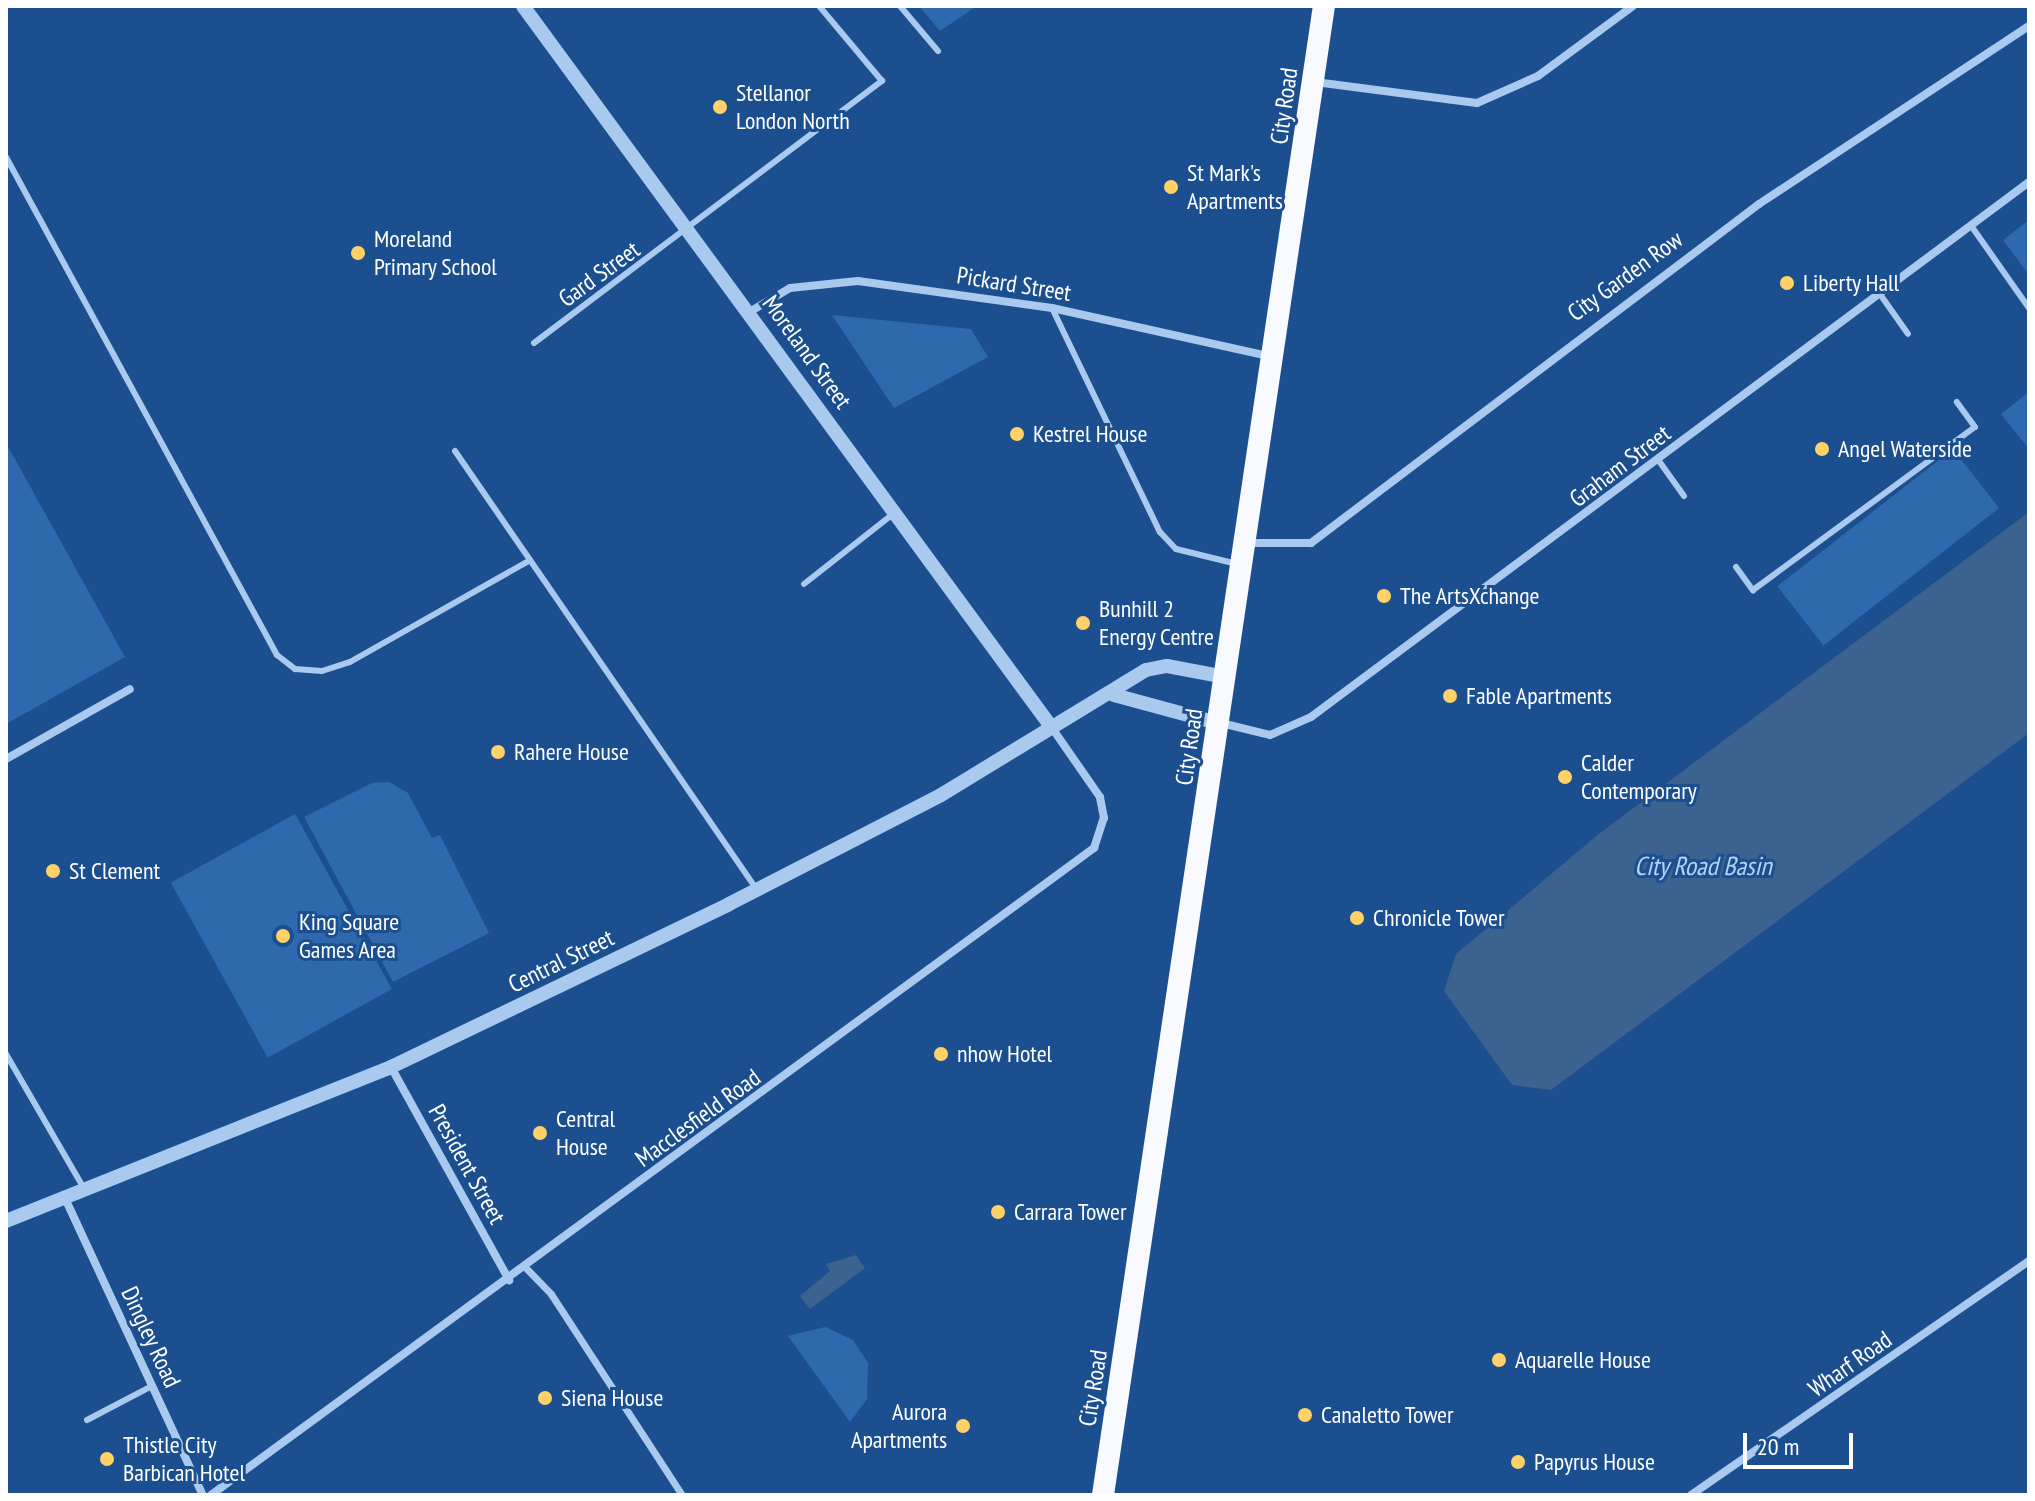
<!DOCTYPE html>
<html>
<head>
<meta charset="utf-8">
<style>
  body { margin:0 }
  #map { position:relative; width:2035px; height:1501px; overflow:hidden; background:#1b4f8f; font-family:"PT Sans Narrow",sans-serif }
  div>[style] { position:absolute }
  .green>* { inset:0; background:#2e69ad; transform-origin:0 0 }
  .water>* { inset:0; background:#3c6290 }
  .service>* { height:6px; margin:-3px; padding:0 3px; transform-origin:3px; border-radius:3px; background:#a9c9ee }
  .pedestrian>* { height:7px; margin:-3.5px; padding:0 3.5px; transform-origin:3.5px; border-radius:3.5px; background:#a9c9ee }
  .minor>* { height:8px; margin:-4px; padding:0 4px; transform-origin:4px; border-radius:4px; background:#a9c9ee }
  .tertiary>* { height:14px; margin:-7px; padding:0 7px; transform-origin:7px; border-radius:7px; background:#a9c9ee }
  .trunk>* { height:22px; margin:-11px; padding:0 11px; transform-origin:11px; border-radius:11px; background:#f8faff }
  .dots>* { width:22px; height:22px; translate:-50% -50%; box-sizing:border-box; border:4px solid #1b4f8f; border-radius:50% }
  span { translate:-50% -50%; white-space:nowrap; text-align:center; line-height:1.15; -webkit-text-stroke:6px #1b4f8f; paint-order:stroke }
  .poi-label { font-size:24px; color:#fff }
  .left { translate:0 -50%; text-align:left }
  .right { translate:-100% -50%; text-align:right }
  .street-label { font-size:24px; color:#fff }
  .water-label { font-size:26px; color:#b5d3f5; font-style:italic }
  .frame { position:absolute; inset:0; border:8px solid #fff; pointer-events:none }
  .scale { position:absolute; left:1743px; top:1433px; width:110px; height:36px; box-sizing:border-box; border:4px solid #fff; border-top:0; padding-left:10px; font-size:24px; line-height:28px; white-space:nowrap; color:#fff; -webkit-text-stroke:6px #1b4f8f; paint-order:stroke }
</style>
</head>
<body>
<div id="map">
  <div class="green">
    <i style="clip-path:polygon(919px 6px,977px 6px,940px 31px)"></i>
    <i style="clip-path:polygon(2029px 220px,2029px 275px,2003px 240px)"></i>
    <i style="clip-path:polygon(832px 315px,971px 329px,988px 357px,894px 408px)"></i>
    <i style="clip-path:polygon(2029px 392px,2029px 449px,2001px 414px)"></i>
    <i style="clip-path:polygon(6px 443px,125px 657px,6px 724px)"></i>
    <i style="left:1953px;top:449px;width:75px;height:223px;rotate:52deg"></i>
    <i style="clip-path:polygon(389px 782px,408px 793px,432px 838px,440px 835px,489px 933px,393px 982px,304px 817px,372px 783px)"></i>
    <i style="left:295px;top:814px;width:200px;height:142px;rotate:61deg"></i>
    <i style="clip-path:polygon(825px 1327px,853px 1340px,868px 1363px,867px 1399px,850px 1422px,788px 1336px)"></i>
  </div>
  <div class="water">
    <i style="clip-path:polygon(2029px 512px,2029px 733px,1551px 1090px,1512px 1085px,1444px 991px,1456px 954px,1600px 833px)"></i>
    <i style="clip-path:polygon(856px 1255px,865px 1268px,810px 1309px,800px 1296px,830px 1271px,826px 1264px)"></i>
  </div>
  <div class="service">
    <i style="left:900px;top:6px;width:59px;rotate:49.8deg"></i>
    <i style="left:6px;top:157px;width:567px;rotate:61.45deg"></i>
    <i style="left:277px;top:655px;width:23px;rotate:38deg"></i>
    <i style="left:295px;top:669px;width:27px;rotate:4deg"></i>
    <i style="left:322px;top:671px;width:29px;rotate:-18deg"></i>
    <i style="left:350px;top:662px;width:207px;rotate:-29.5deg"></i>
    <i style="left:1972px;top:227px;width:99px;rotate:54.9deg"></i>
    <i style="left:1882px;top:297px;width:45px;rotate:54.9deg"></i>
    <i style="left:1052px;top:308px;width:249px;rotate:64.3deg"></i>
    <i style="left:1160px;top:532px;width:23px;rotate:47deg"></i>
    <i style="left:1176px;top:549px;width:63px;rotate:13.8deg"></i>
    <i style="left:534px;top:343px;width:436px;rotate:-37deg"></i>
    <i style="left:882px;top:81px;width:98px;rotate:-130deg"></i>
    <i style="left:455px;top:451px;width:533px;rotate:55.47deg"></i>
    <i style="left:1659px;top:461px;width:43px;rotate:54.5deg"></i>
    <i style="left:1736px;top:567px;width:29px;rotate:54deg"></i>
    <i style="left:1753px;top:590px;width:275px;rotate:-36.3deg"></i>
    <i style="left:1975px;top:427px;width:31px;rotate:-126deg"></i>
    <i style="left:804px;top:584px;width:113px;rotate:-38.2deg"></i>
    <i style="left:6px;top:1054px;width:154px;rotate:59.9deg"></i>
    <i style="left:87px;top:1420px;width:73px;rotate:-27.6deg"></i>
  </div>
  <div class="pedestrian">
    <i style="left:526px;top:1268px;width:36px;rotate:46deg"></i>
    <i style="left:551px;top:1294px;width:240px;rotate:56.9deg"></i>
  </div>
  <div class="minor">
    <i style="left:1315px;top:82px;width:163px;rotate:7.4deg"></i>
    <i style="left:1477px;top:103px;width:67px;rotate:-23.9deg"></i>
    <i style="left:1538px;top:76px;width:118px;rotate:-36.4deg"></i>
    <i style="left:751px;top:311px;width:45px;rotate:-30.5deg"></i>
    <i style="left:790px;top:288px;width:68px;rotate:-5.9deg"></i>
    <i style="left:858px;top:281px;width:196px;rotate:7.9deg"></i>
    <i style="left:1052px;top:308px;width:222px;rotate:12.5deg"></i>
    <i style="left:1247px;top:543px;width:64px"></i>
    <i style="left:1311px;top:543px;width:562px;rotate:-37.11deg"></i>
    <i style="left:1759px;top:204px;width:323px;rotate:-33.4deg"></i>
    <i style="left:1221px;top:723px;width:50px;rotate:13.8deg"></i>
    <i style="left:1270px;top:735px;width:45px;rotate:-23.7deg"></i>
    <i style="left:1311px;top:717px;width:895px;rotate:-36.69deg"></i>
    <i style="left:6px;top:759px;width:142px;rotate:-29.4deg"></i>
    <i style="left:391px;top:1067px;width:244px;rotate:61deg"></i>
    <i style="left:64px;top:1196px;width:330px;rotate:65.1deg"></i>
    <i style="left:211px;top:1495px;width:1095px;rotate:-36.23deg"></i>
    <i style="left:1094px;top:848px;width:32px;rotate:-72deg"></i>
    <i style="left:1104px;top:818px;width:21px;rotate:-101deg"></i>
    <i style="left:1100px;top:797px;width:84px;rotate:-124.8deg"></i>
    <i style="left:1691px;top:1495px;width:411px;rotate:-34.7deg"></i>
  </div>
  <div class="tertiary">
    <i style="left:523px;top:6px;width:895px;rotate:53.77deg"></i>
    <i style="left:1114px;top:695px;width:108px;rotate:15.1deg"></i>
    <i style="left:6px;top:1221px;width:415px;rotate:-21.8deg"></i>
    <i style="left:391px;top:1067px;width:375px;rotate:-25.7deg"></i>
    <i style="left:729px;top:904px;width:238px;rotate:-27.2deg"></i>
    <i style="left:941px;top:795px;width:240px;rotate:-31.4deg"></i>
    <i style="left:1146px;top:670px;width:21px;rotate:-11deg"></i>
    <i style="left:1167px;top:666px;width:60px;rotate:10.6deg"></i>
  </div>
  <div class="trunk">
    <i style="left:1103px;top:1495px;width:1505px;rotate:-81.56deg"></i>
  </div>
  <div class="dots">
    <i style="left:720px;top:107px;background:#ffd166"></i>
    <i style="left:1171px;top:187px;background:#ffd166"></i>
    <i style="left:358px;top:253px;background:#ffd166"></i>
    <i style="left:1787px;top:283px;background:#ffd166"></i>
    <i style="left:1017px;top:434px;background:#ffd166"></i>
    <i style="left:1822px;top:449px;background:#ffd166"></i>
    <i style="left:1384px;top:596px;background:#ffd166"></i>
    <i style="left:1083px;top:623px;background:#ffd166"></i>
    <i style="left:1450px;top:696px;background:#ffd166"></i>
    <i style="left:498px;top:752px;background:#ffd166"></i>
    <i style="left:1565px;top:777px;background:#ffd166"></i>
    <i style="left:53px;top:871px;background:#ffd166"></i>
    <i style="left:1357px;top:918px;background:#ffd166"></i>
    <i style="left:283px;top:936px;background:#ffd166"></i>
    <i style="left:941px;top:1054px;background:#ffd166"></i>
    <i style="left:540px;top:1133px;background:#ffd166"></i>
    <i style="left:998px;top:1212px;background:#ffd166"></i>
    <i style="left:1499px;top:1360px;background:#ffd166"></i>
    <i style="left:545px;top:1398px;background:#ffd166"></i>
    <i style="left:1305px;top:1415px;background:#ffd166"></i>
    <i style="left:963px;top:1426px;background:#ffd166"></i>
    <i style="left:107px;top:1459px;background:#ffd166"></i>
    <i style="left:1518px;top:1462px;background:#ffd166"></i>
  </div>
  <div class="poi-label">
    <span class="left" style="left:736px;top:107px">Stellanor<br>London North</span>
    <span class="left" style="left:1187px;top:187px">St Mark's<br>Apartments</span>
    <span class="left" style="left:374px;top:253px">Moreland<br>Primary School</span>
    <span class="left" style="left:1803px;top:283px">Liberty Hall</span>
    <span class="left" style="left:1033px;top:434px">Kestrel House</span>
    <span class="left" style="left:1838px;top:449px">Angel Waterside</span>
    <span class="left" style="left:1400px;top:596px">The ArtsXchange</span>
    <span class="left" style="left:1099px;top:623px">Bunhill 2<br>Energy Centre</span>
    <span class="left" style="left:1466px;top:696px">Fable Apartments</span>
    <span class="left" style="left:514px;top:752px">Rahere House</span>
    <span class="left" style="left:1581px;top:777px">Calder<br>Contemporary</span>
    <span class="left" style="left:69px;top:871px">St Clement</span>
    <span class="left" style="left:1373px;top:918px">Chronicle Tower</span>
    <span class="left" style="left:299px;top:936px">King Square<br>Games Area</span>
    <span class="left" style="left:957px;top:1054px">nhow Hotel</span>
    <span class="left" style="left:556px;top:1133px">Central<br>House</span>
    <span class="left" style="left:1014px;top:1212px">Carrara Tower</span>
    <span class="left" style="left:1515px;top:1360px">Aquarelle House</span>
    <span class="left" style="left:561px;top:1398px">Siena House</span>
    <span class="right" style="left:947px;top:1426px">Aurora<br>Apartments</span>
    <span class="left" style="left:1321px;top:1415px">Canaletto Tower</span>
    <span class="left" style="left:123px;top:1459px">Thistle City<br>Barbican Hotel</span>
    <span class="left" style="left:1534px;top:1462px">Papyrus House</span>
  </div>
  <div class="street-label">
    <span style="left:1284px;top:106px;rotate:-82deg">City Road</span>
    <span style="left:599px;top:274px;rotate:-36deg">Gard Street</span>
    <span style="left:1625px;top:276px;rotate:-36deg">City Garden Row</span>
    <span style="left:1014px;top:284px;rotate:9deg">Pickard Street</span>
    <span style="left:807px;top:352px;rotate:54deg">Moreland Street</span>
    <span style="left:1620px;top:466px;rotate:-37deg">Graham Street</span>
    <span style="left:1189px;top:747px;rotate:-82deg">City Road</span>
    <span style="left:561px;top:961px;rotate:-26deg">Central Street</span>
    <span style="left:698px;top:1118px;rotate:-36deg">Macclesfield Road</span>
    <span style="left:467px;top:1164px;rotate:61deg">President Street</span>
    <span style="left:151px;top:1337px;rotate:65deg">Dingley Road</span>
    <span style="left:1850px;top:1364px;rotate:-35deg">Wharf Road</span>
    <span style="left:1093px;top:1388px;rotate:-81deg">City Road</span>
  </div>
  <div class="water-label">
    <span style="left:1703px;top:866px">City Road Basin</span>
  </div>
  <div class="frame"></div>
  <div class="scale">20 m</div>
</div>
</body>
</html>
